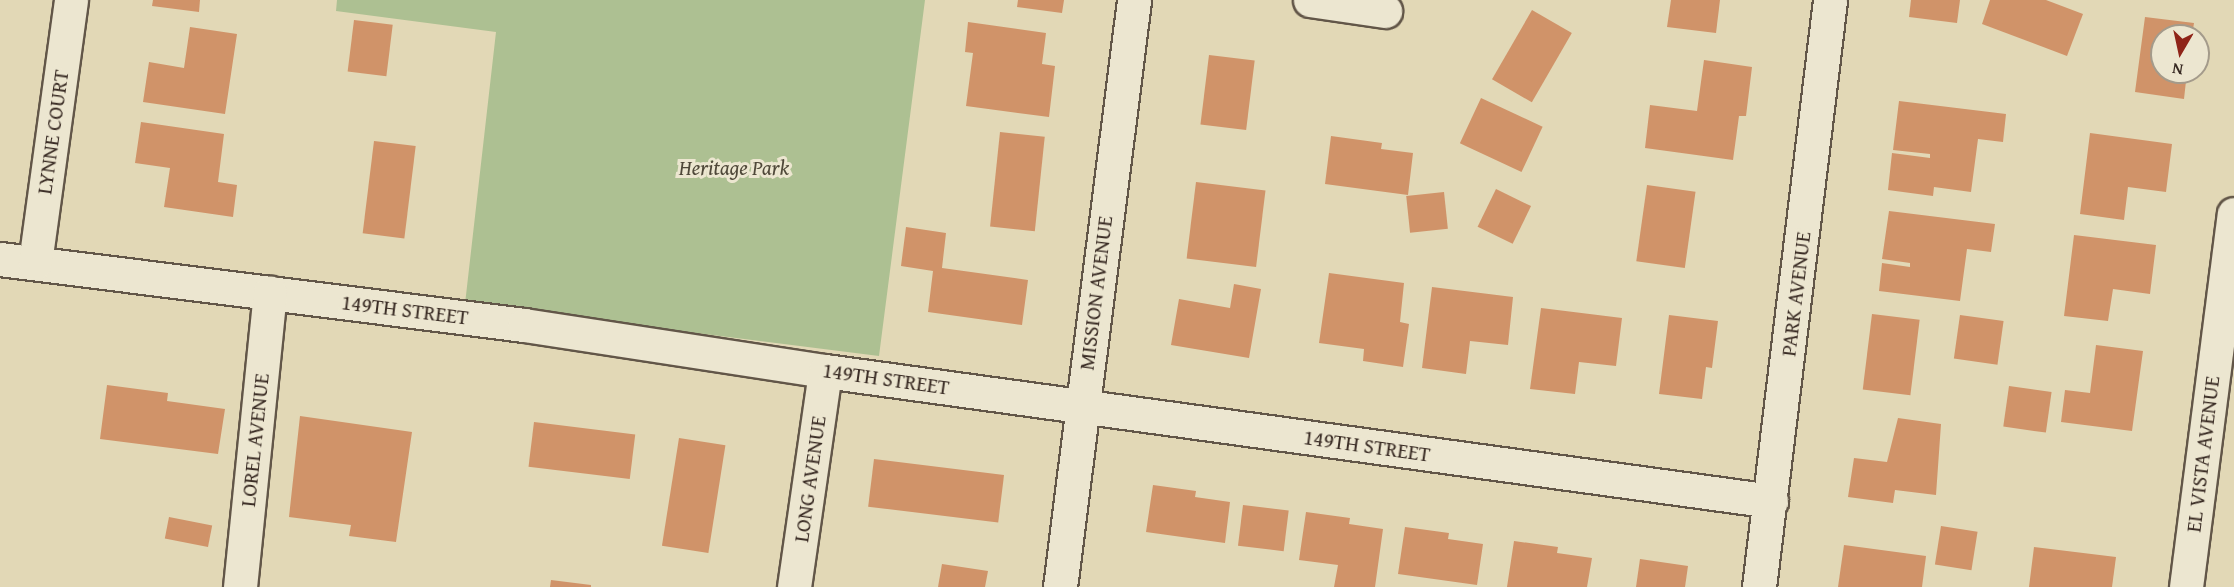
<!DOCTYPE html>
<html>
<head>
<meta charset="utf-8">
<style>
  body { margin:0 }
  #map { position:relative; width:2234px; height:587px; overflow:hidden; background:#e2d8b6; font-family:"Gentium Book Plus",serif }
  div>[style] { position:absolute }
  .green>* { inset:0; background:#adc092 }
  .building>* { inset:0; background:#d09369; transform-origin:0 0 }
  .roads { filter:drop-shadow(2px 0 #625648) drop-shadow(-2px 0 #625648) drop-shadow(0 2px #625648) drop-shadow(0 -2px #625648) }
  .minor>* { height:33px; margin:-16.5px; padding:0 16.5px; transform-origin:16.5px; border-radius:16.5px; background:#ece6d0 }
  span { translate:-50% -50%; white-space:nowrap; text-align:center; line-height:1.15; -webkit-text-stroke:6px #ece6d0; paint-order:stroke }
  .street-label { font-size:21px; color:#382a23 }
  .park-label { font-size:21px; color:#4f4839; font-style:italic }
  .north { position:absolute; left:2150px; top:24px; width:60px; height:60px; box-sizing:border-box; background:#ece6d0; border:2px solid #a49b8b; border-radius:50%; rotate:189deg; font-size:16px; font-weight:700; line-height:24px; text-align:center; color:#382a23 }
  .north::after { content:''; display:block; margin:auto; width:21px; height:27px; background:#8f2418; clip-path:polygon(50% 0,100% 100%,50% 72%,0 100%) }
</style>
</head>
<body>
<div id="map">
  <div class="green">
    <i style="clip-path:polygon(337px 0,925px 0,879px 356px,465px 304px,496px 32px,336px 11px)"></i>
  </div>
  <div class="building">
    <i style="clip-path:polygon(153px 0,200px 0,199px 12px,152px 6px)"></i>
    <i style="clip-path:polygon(1018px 0,1064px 0,1062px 13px,1017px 7px)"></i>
    <i style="clip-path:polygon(1671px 0,1720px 0,1716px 33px,1667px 27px)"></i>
    <i style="clip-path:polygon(1911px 0,1960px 0,1957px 23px,1909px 17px)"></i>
    <i style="clip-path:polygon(1990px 0,2046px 0,2083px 14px,2067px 56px,1982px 24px)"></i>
    <i style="left:1532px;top:10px;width:46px;height:80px;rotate:30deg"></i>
    <i style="clip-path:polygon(2145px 17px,2194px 23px,2192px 36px,2162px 36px,2162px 72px,2187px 72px,2184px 99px,2135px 92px)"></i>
    <i style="left:354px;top:20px;width:39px;height:52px;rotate:7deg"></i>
    <i style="clip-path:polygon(968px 22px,1046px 33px,1042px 64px,1055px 66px,1049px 117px,966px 106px,973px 53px,965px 52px)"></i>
    <i style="clip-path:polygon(190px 27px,237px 34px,225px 114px,143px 102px,149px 62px,184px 68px)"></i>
    <i style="left:1209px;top:55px;width:46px;height:70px;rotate:7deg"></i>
    <i style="clip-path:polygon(1704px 60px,1752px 67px,1746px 116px,1739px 116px,1733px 160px,1645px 148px,1650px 105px,1697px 111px)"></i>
    <i style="left:1481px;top:98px;width:68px;height:50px;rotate:25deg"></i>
    <i style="clip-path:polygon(1899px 101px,2006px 114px,2003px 142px,1978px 139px,1971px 192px,1934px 187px,1933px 196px,1888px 190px,1892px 153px,1930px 158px,1930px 154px,1893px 150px)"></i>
    <i style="clip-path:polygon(141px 122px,224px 134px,218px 182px,237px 185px,233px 217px,164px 207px,170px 168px,135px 163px)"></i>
    <i style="left:1000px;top:132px;width:45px;height:95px;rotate:6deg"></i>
    <i style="clip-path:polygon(2090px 133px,2172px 144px,2166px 192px,2128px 187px,2124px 220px,2080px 214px)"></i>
    <i style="clip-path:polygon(1331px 136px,1382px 143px,1381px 149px,1413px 153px,1408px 195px,1325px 184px)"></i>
    <i style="left:374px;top:141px;width:42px;height:93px;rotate:7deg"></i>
    <i style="left:1196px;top:182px;width:70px;height:77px;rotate:7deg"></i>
    <i style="left:1647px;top:185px;width:49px;height:77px;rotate:8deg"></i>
    <i style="left:1496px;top:189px;width:39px;height:42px;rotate:26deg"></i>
    <i style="left:1444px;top:192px;width:37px;height:38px;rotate:84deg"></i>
    <i style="clip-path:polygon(1889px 211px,1995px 224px,1991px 252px,1967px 249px,1960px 301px,1879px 291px,1882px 263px,1910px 267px,1910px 263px,1882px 259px)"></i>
    <i style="clip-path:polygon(906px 227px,946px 233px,942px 268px,1028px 280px,1022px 325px,928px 312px,933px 271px,901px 266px)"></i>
    <i style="clip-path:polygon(2074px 235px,2156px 245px,2150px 294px,2113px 289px,2108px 321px,2064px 316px)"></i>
    <i style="clip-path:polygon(1329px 273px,1404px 283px,1400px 322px,1409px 324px,1403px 367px,1363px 361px,1364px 349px,1319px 343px)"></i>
    <i style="clip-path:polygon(1234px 284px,1261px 289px,1249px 358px,1171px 345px,1179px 299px,1230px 308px)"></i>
    <i style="clip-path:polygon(1432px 287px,1513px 297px,1508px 345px,1470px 341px,1466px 374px,1422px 368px)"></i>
    <i style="clip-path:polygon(1541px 308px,1622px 318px,1616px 366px,1579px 362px,1575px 394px,1530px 389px)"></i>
    <i style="left:1872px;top:314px;width:48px;height:76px;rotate:7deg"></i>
    <i style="clip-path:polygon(1669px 315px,1718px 321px,1712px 368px,1706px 367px,1702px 399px,1659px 394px)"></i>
    <i style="left:1960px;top:315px;width:44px;height:44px;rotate:8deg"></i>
    <i style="clip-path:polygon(2096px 345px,2143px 351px,2132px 431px,2061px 422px,2065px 390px,2090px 393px)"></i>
    <i style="clip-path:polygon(107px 385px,168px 393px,167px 401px,225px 409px,218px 454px,100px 439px)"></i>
    <i style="left:2009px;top:386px;width:43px;height:41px;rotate:8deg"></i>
    <i style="clip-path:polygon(300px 416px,412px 432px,396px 542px,349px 536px,351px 525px,289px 517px)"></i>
    <i style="clip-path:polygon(1898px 418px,1941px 424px,1936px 495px,1895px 490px,1893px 503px,1848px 497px,1854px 458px,1887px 462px)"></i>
    <i style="left:534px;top:422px;width:102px;height:45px;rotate:7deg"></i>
    <i style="left:679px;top:438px;width:47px;height:109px;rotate:9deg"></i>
    <i style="left:874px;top:459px;width:131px;height:48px;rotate:7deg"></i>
    <i style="clip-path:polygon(1153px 485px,1196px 491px,1195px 497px,1230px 502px,1225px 543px,1146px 532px)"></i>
    <i style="left:1243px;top:505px;width:46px;height:41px;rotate:7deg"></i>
    <i style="clip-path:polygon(1306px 512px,1350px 518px,1349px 524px,1383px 529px,1375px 587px,1334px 587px,1338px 565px,1299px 560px)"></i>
    <i style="left:169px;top:517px;width:44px;height:22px;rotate:11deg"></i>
    <i style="left:1941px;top:526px;width:37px;height:39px;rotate:9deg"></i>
    <i style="clip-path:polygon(1405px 527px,1449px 533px,1448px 539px,1483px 544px,1477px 585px,1398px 574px)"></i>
    <i style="clip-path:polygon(1514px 541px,1558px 547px,1557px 553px,1592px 558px,1587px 587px,1507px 587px)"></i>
    <i style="clip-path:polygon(1844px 545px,1926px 556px,1922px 587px,1838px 587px)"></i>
    <i style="clip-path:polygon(2034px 547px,2116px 557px,2112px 587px,2029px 587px)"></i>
    <i style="clip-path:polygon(1640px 559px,1688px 566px,1685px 587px,1636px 587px)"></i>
    <i style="clip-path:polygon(942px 564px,988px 571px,985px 587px,938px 587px)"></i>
    <i style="clip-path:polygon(551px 580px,591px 585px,591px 587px,550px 587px)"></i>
  </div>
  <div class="roads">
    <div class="minor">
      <i style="left:1310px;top:0;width:76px;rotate:8.3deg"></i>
      <i style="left:0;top:259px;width:528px;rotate:7.18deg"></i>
      <i style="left:524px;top:325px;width:304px;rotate:8.7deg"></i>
      <i style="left:825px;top:371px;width:955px;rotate:7.82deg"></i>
      <i style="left:35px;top:263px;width:265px;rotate:-82.2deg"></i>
      <i style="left:240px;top:587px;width:296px;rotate:-84.2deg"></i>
      <i style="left:794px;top:587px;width:218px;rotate:-81.8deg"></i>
      <i style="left:1060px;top:587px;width:592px;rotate:-82.81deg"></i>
      <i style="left:1759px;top:587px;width:591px;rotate:-83.1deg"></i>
      <i style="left:2186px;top:587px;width:376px;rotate:-82.7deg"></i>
    </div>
  </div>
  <div class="street-label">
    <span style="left:53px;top:132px;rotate:-82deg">LYNNE COURT</span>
    <span style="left:1096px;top:293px;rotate:-83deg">MISSION AVENUE</span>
    <span style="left:1796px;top:294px;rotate:-83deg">PARK AVENUE</span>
    <span style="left:405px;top:310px;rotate:7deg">149TH STREET</span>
    <span style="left:886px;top:379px;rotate:8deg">149TH STREET</span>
    <span style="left:255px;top:440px;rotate:-84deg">LOREL AVENUE</span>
    <span style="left:1367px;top:446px;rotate:8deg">149TH STREET</span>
    <span style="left:2203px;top:454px;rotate:-83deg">EL VISTA AVENUE</span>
    <span style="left:810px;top:479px;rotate:-82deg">LONG AVENUE</span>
  </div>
  <div class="park-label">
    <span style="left:734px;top:168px">Heritage Park</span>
  </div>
  <div class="north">N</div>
</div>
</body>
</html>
